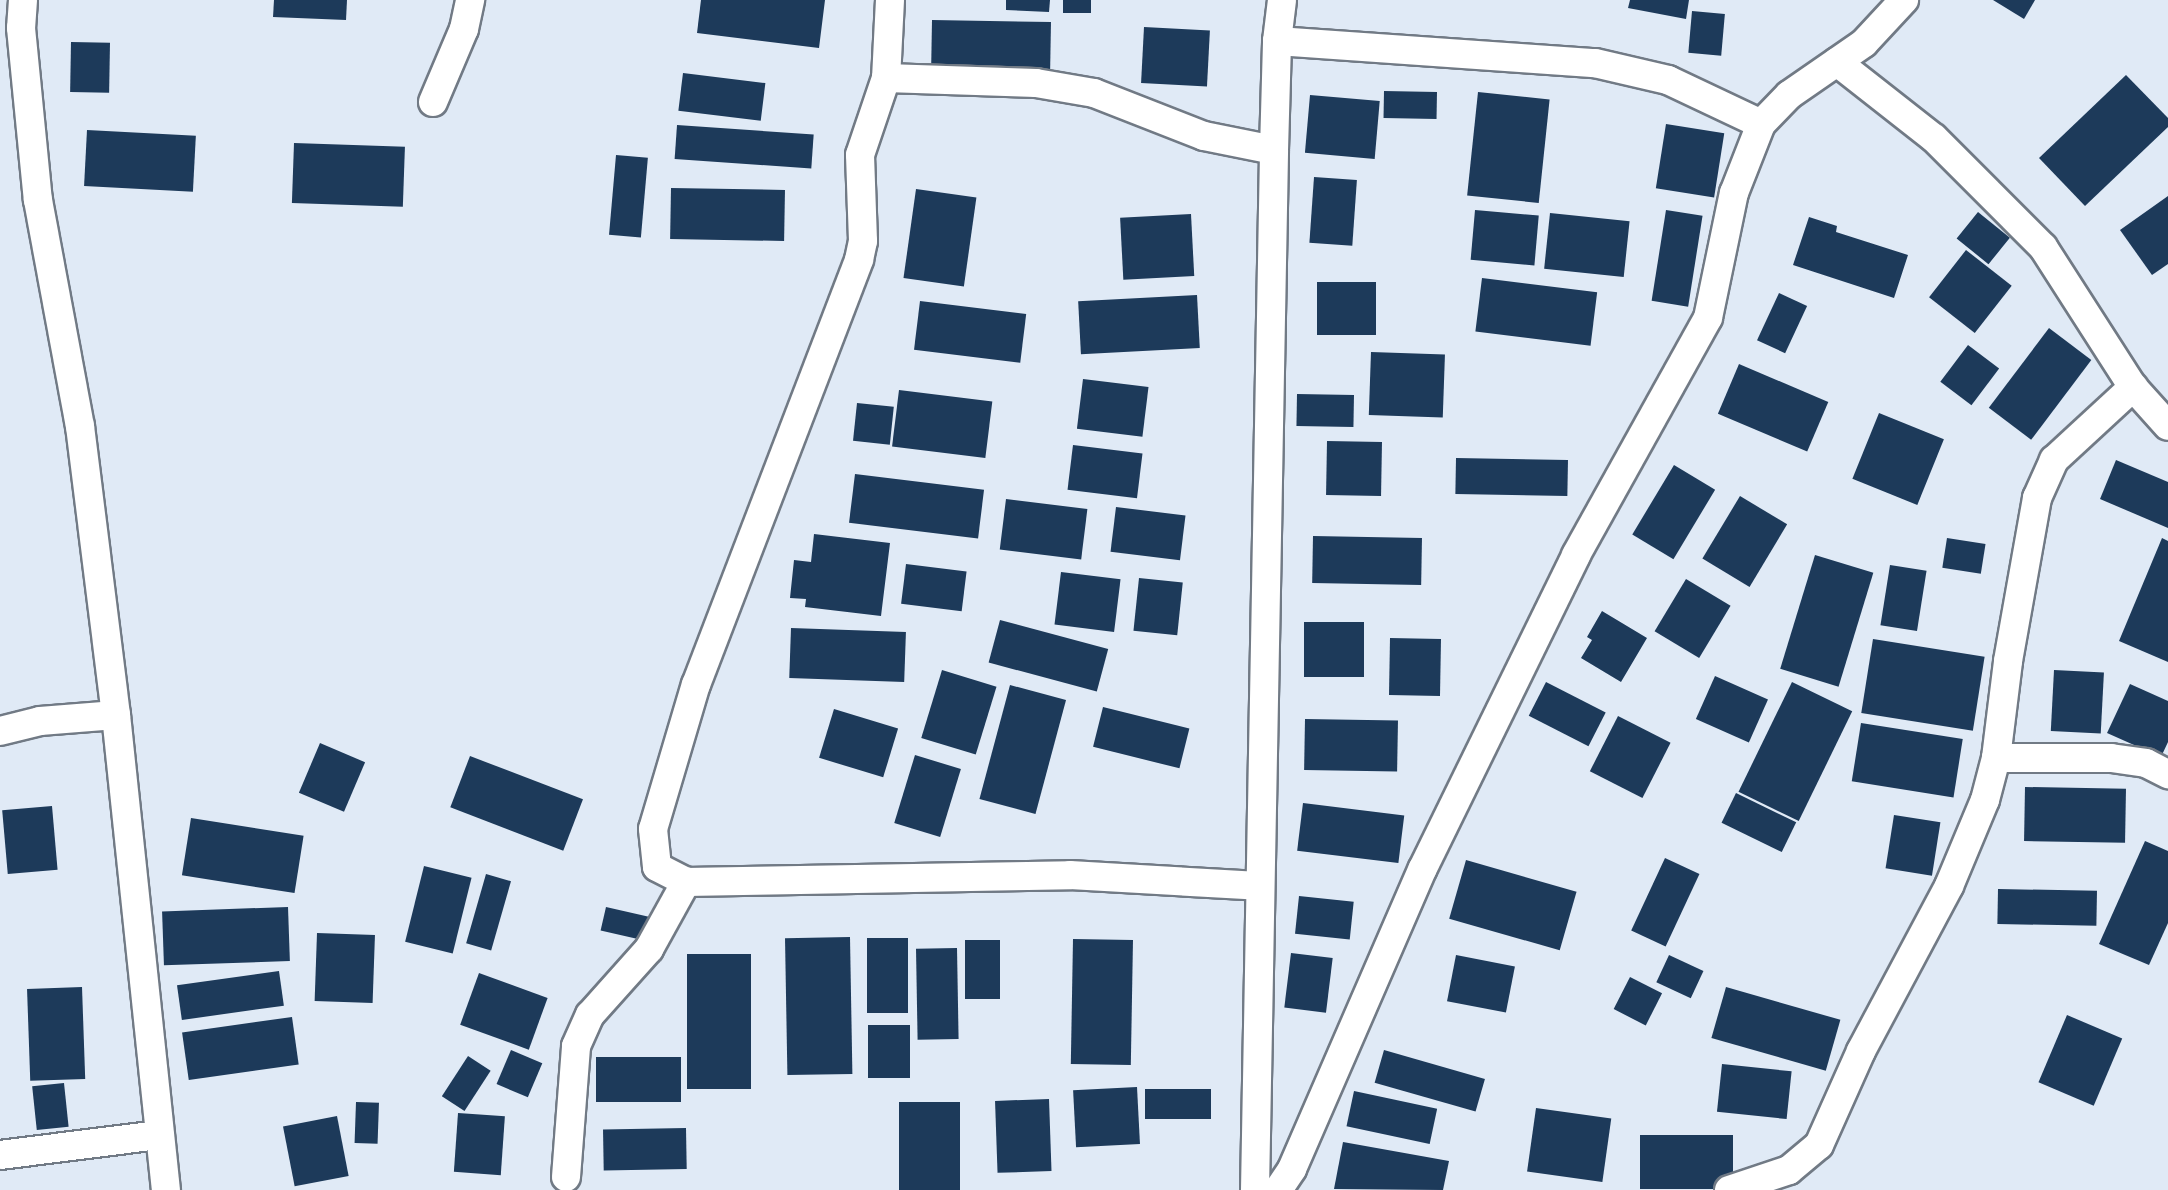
<!DOCTYPE html>
<html>
<head>
<meta charset="utf-8">
<style>
  body { margin:0 }
  #map { position:relative; width:2168px; height:1190px; overflow:hidden; background:#e0eaf6; font-family:"Archivo Narrow",sans-serif }
  div>[style] { position:absolute }
  .building>* { inset:0; background:#1d3a5a; transform-origin:0 0 }
  .roads { filter:drop-shadow(2px 0 #717a85) drop-shadow(-2px 0 #717a85) drop-shadow(0 2px #717a85) drop-shadow(0 -2px #717a85) }
  .street>* { height:28px; margin:-14px; padding:0 14px; transform-origin:14px; border-radius:14px; background:#fff }
  span { translate:-50% -50%; white-space:nowrap; text-align:center; line-height:1.15; -webkit-text-stroke:6px #e0eaf6; paint-order:stroke }
</style>
</head>
<body>
<div id="map">
  <div class="building">
    <i style="clip-path:polygon(274px 0,347px 0,346px 20px,273px 17px)"></i>
    <i style="clip-path:polygon(701px 0,825px 0,819px 48px,697px 33px)"></i>
    <i style="clip-path:polygon(1006px 0,1050px 0,1049px 12px,1006px 10px)"></i>
    <i style="left:1063px;top:0;width:28px;height:13px"></i>
    <i style="clip-path:polygon(1630px 0,1689px 0,1686px 19px,1628px 8px)"></i>
    <i style="clip-path:polygon(1993px 0,2035px 0,2024px 19px)"></i>
    <i style="left:1692px;top:11px;width:33px;height:42px;rotate:5deg"></i>
    <i style="left:932px;top:20px;width:119px;height:53px;rotate:1deg"></i>
    <i style="left:1144px;top:27px;width:66px;height:56px;rotate:3deg"></i>
    <i style="left:71px;top:42px;width:39px;height:50px;rotate:1deg"></i>
    <i style="left:683px;top:73px;width:83px;height:38px;rotate:7deg"></i>
    <i style="clip-path:polygon(2126px 75px,2168px 118px,2168px 127px,2085px 206px,2039px 158px)"></i>
    <i style="left:1384px;top:91px;width:53px;height:27px;rotate:1deg"></i>
    <i style="left:1478px;top:92px;width:72px;height:104px;rotate:6deg"></i>
    <i style="left:1310px;top:95px;width:70px;height:58px;rotate:5deg"></i>
    <i style="left:1666px;top:124px;width:59px;height:65px;rotate:9deg"></i>
    <i style="left:677px;top:125px;width:137px;height:34px;rotate:4deg"></i>
    <i style="left:87px;top:130px;width:109px;height:56px;rotate:3deg"></i>
    <i style="left:294px;top:143px;width:111px;height:60px;rotate:2deg"></i>
    <i style="left:616px;top:155px;width:32px;height:80px;rotate:5deg"></i>
    <i style="left:1314px;top:177px;width:43px;height:66px;rotate:4deg"></i>
    <i style="left:671px;top:188px;width:114px;height:51px;rotate:1deg"></i>
    <i style="left:916px;top:189px;width:61px;height:90px;rotate:8deg"></i>
    <i style="clip-path:polygon(2168px 196px,2168px 264px,2152px 275px,2120px 230px)"></i>
    <i style="left:1475px;top:210px;width:64px;height:50px;rotate:5deg"></i>
    <i style="left:1666px;top:210px;width:37px;height:92px;rotate:9deg"></i>
    <i style="left:1978px;top:212px;width:41px;height:34px;rotate:39deg"></i>
    <i style="left:1550px;top:213px;width:80px;height:56px;rotate:6deg"></i>
    <i style="left:1191px;top:214px;width:62px;height:71px;rotate:87deg"></i>
    <i style="clip-path:polygon(1809px 217px,1837px 226px,1836px 232px,1908px 255px,1894px 298px,1793px 265px)"></i>
    <i style="left:1966px;top:250px;width:58px;height:60px;rotate:38deg"></i>
    <i style="left:1482px;top:278px;width:116px;height:54px;rotate:7deg"></i>
    <i style="left:1317px;top:282px;width:59px;height:53px"></i>
    <i style="left:1779px;top:293px;width:31px;height:52px;rotate:25deg"></i>
    <i style="left:1197px;top:295px;width:53px;height:119px;rotate:87deg"></i>
    <i style="left:920px;top:301px;width:107px;height:49px;rotate:7deg"></i>
    <i style="left:2049px;top:328px;width:53px;height:100px;rotate:37deg"></i>
    <i style="left:1968px;top:345px;width:39px;height:46px;rotate:37deg"></i>
    <i style="left:1371px;top:352px;width:74px;height:63px;rotate:2deg"></i>
    <i style="left:1739px;top:364px;width:97px;height:54px;rotate:23deg"></i>
    <i style="left:1083px;top:379px;width:66px;height:50px;rotate:7deg"></i>
    <i style="left:899px;top:390px;width:94px;height:57px;rotate:7deg"></i>
    <i style="left:1297px;top:394px;width:57px;height:32px;rotate:1deg"></i>
    <i style="left:857px;top:403px;width:37px;height:38px;rotate:6deg"></i>
    <i style="left:1879px;top:413px;width:70px;height:71px;rotate:22deg"></i>
    <i style="left:1327px;top:441px;width:55px;height:54px;rotate:1deg"></i>
    <i style="left:1073px;top:445px;width:70px;height:45px;rotate:7deg"></i>
    <i style="left:1456px;top:458px;width:112px;height:36px;rotate:1deg"></i>
    <i style="clip-path:polygon(2116px 460px,2168px 482px,2168px 528px,2100px 499px)"></i>
    <i style="left:1674px;top:465px;width:48px;height:81px;rotate:31deg"></i>
    <i style="left:855px;top:474px;width:130px;height:49px;rotate:7deg"></i>
    <i style="left:1740px;top:496px;width:55px;height:73px;rotate:31deg"></i>
    <i style="left:1006px;top:499px;width:82px;height:51px;rotate:7deg"></i>
    <i style="left:1116px;top:507px;width:70px;height:45px;rotate:7deg"></i>
    <i style="clip-path:polygon(814px 534px,890px 543px,881px 616px,805px 607px,806px 599px,790px 598px,794px 560px,811px 562px)"></i>
    <i style="left:1313px;top:536px;width:109px;height:47px;rotate:1deg"></i>
    <i style="left:1947px;top:538px;width:39px;height:30px;rotate:9deg"></i>
    <i style="clip-path:polygon(2162px 538px,2168px 541px,2168px 662px,2119px 641px)"></i>
    <i style="left:1815px;top:555px;width:61px;height:119px;rotate:17deg"></i>
    <i style="left:906px;top:564px;width:61px;height:40px;rotate:7deg"></i>
    <i style="left:1890px;top:565px;width:37px;height:61px;rotate:9deg"></i>
    <i style="left:1061px;top:572px;width:60px;height:53px;rotate:7deg"></i>
    <i style="left:1139px;top:578px;width:44px;height:53px;rotate:6deg"></i>
    <i style="left:1686px;top:579px;width:52px;height:61px;rotate:31deg"></i>
    <i style="clip-path:polygon(1602px 611px,1647px 638px,1621px 682px,1581px 658px,1592px 640px,1587px 637px)"></i>
    <i style="left:1000px;top:620px;width:112px;height:44px;rotate:15deg"></i>
    <i style="left:1304px;top:622px;width:60px;height:55px"></i>
    <i style="left:791px;top:628px;width:115px;height:50px;rotate:2deg"></i>
    <i style="left:1390px;top:638px;width:51px;height:57px;rotate:1deg"></i>
    <i style="left:1873px;top:639px;width:113px;height:75px;rotate:9deg"></i>
    <i style="left:942px;top:670px;width:57px;height:71px;rotate:17deg"></i>
    <i style="left:2054px;top:670px;width:50px;height:61px;rotate:3deg"></i>
    <i style="left:1715px;top:676px;width:58px;height:47px;rotate:24deg"></i>
    <i style="left:1546px;top:682px;width:67px;height:38px;rotate:27deg"></i>
    <i style="left:1792px;top:682px;width:67px;height:122px;rotate:26deg"></i>
    <i style="clip-path:polygon(2130px 684px,2168px 701px,2168px 742px,2161px 757px,2107px 733px)"></i>
    <i style="left:1010px;top:685px;width:58px;height:118px;rotate:15deg"></i>
    <i style="left:1103px;top:707px;width:89px;height:41px;rotate:14deg"></i>
    <i style="left:834px;top:709px;width:67px;height:51px;rotate:17deg"></i>
    <i style="left:1618px;top:716px;width:59px;height:62px;rotate:27deg"></i>
    <i style="left:1305px;top:719px;width:93px;height:51px;rotate:1deg"></i>
    <i style="left:1861px;top:723px;width:103px;height:59px;rotate:9deg"></i>
    <i style="left:320px;top:743px;width:49px;height:54px;rotate:23deg"></i>
    <i style="left:915px;top:755px;width:48px;height:71px;rotate:17deg"></i>
    <i style="left:470px;top:756px;width:121px;height:55px;rotate:21deg"></i>
    <i style="left:2025px;top:787px;width:101px;height:54px;rotate:1deg"></i>
    <i style="left:1736px;top:793px;width:67px;height:33px;rotate:26deg"></i>
    <i style="left:1303px;top:803px;width:102px;height:48px;rotate:7deg"></i>
    <i style="left:52px;top:806px;width:64px;height:50px;rotate:85deg"></i>
    <i style="left:1894px;top:815px;width:47px;height:54px;rotate:9deg"></i>
    <i style="left:191px;top:818px;width:114px;height:58px;rotate:9deg"></i>
    <i style="clip-path:polygon(2145px 841px,2168px 851px,2168px 923px,2149px 965px,2099px 944px)"></i>
    <i style="left:1665px;top:858px;width:38px;height:80px;rotate:25deg"></i>
    <i style="left:1466px;top:860px;width:115px;height:61px;rotate:16deg"></i>
    <i style="left:424px;top:866px;width:49px;height:78px;rotate:14deg"></i>
    <i style="left:486px;top:874px;width:26px;height:72px;rotate:16deg"></i>
    <i style="left:1998px;top:889px;width:99px;height:35px;rotate:1deg"></i>
    <i style="left:1299px;top:896px;width:55px;height:38px;rotate:6deg"></i>
    <i style="left:288px;top:907px;width:54px;height:126px;rotate:88deg"></i>
    <i style="left:606px;top:907px;width:45px;height:24px;rotate:13deg"></i>
    <i style="left:317px;top:933px;width:58px;height:68px;rotate:2deg"></i>
    <i style="left:850px;top:937px;width:137px;height:65px;rotate:89deg"></i>
    <i style="left:867px;top:938px;width:41px;height:75px"></i>
    <i style="left:1073px;top:939px;width:60px;height:125px;rotate:1deg"></i>
    <i style="left:965px;top:940px;width:35px;height:59px"></i>
    <i style="left:957px;top:948px;width:91px;height:41px;rotate:89deg"></i>
    <i style="left:1291px;top:953px;width:42px;height:55px;rotate:7deg"></i>
    <i style="left:687px;top:954px;width:64px;height:135px"></i>
    <i style="left:1456px;top:955px;width:60px;height:47px;rotate:11deg"></i>
    <i style="left:1669px;top:955px;width:38px;height:30px;rotate:25deg"></i>
    <i style="left:279px;top:971px;width:35px;height:103px;rotate:82deg"></i>
    <i style="left:479px;top:973px;width:73px;height:55px;rotate:20deg"></i>
    <i style="left:1630px;top:977px;width:36px;height:36px;rotate:27deg"></i>
    <i style="left:82px;top:987px;width:92px;height:55px;rotate:88deg"></i>
    <i style="left:1726px;top:987px;width:119px;height:53px;rotate:16deg"></i>
    <i style="left:2067px;top:1015px;width:60px;height:73px;rotate:23deg"></i>
    <i style="left:292px;top:1017px;width:48px;height:111px;rotate:82deg"></i>
    <i style="left:868px;top:1025px;width:42px;height:53px"></i>
    <i style="left:511px;top:1050px;width:34px;height:37px;rotate:23deg"></i>
    <i style="left:1384px;top:1050px;width:105px;height:34px;rotate:16deg"></i>
    <i style="left:468px;top:1056px;width:27px;height:48px;rotate:33deg"></i>
    <i style="left:681px;top:1057px;width:45px;height:85px;rotate:90deg"></i>
    <i style="left:1722px;top:1064px;width:70px;height:48px;rotate:6deg"></i>
    <i style="left:64px;top:1083px;width:44px;height:32px;rotate:84deg"></i>
    <i style="left:1137px;top:1087px;width:57px;height:64px;rotate:87deg"></i>
    <i style="left:1145px;top:1089px;width:66px;height:30px"></i>
    <i style="left:1354px;top:1091px;width:85px;height:36px;rotate:12deg"></i>
    <i style="left:1049px;top:1099px;width:72px;height:54px;rotate:88deg"></i>
    <i style="left:356px;top:1102px;width:23px;height:41px;rotate:2deg"></i>
    <i style="left:899px;top:1102px;width:61px;height:88px"></i>
    <i style="left:1536px;top:1108px;width:76px;height:64px;rotate:8deg"></i>
    <i style="left:458px;top:1113px;width:47px;height:59px;rotate:4deg"></i>
    <i style="left:337px;top:1116px;width:61px;height:55px;rotate:79deg"></i>
    <i style="left:686px;top:1128px;width:41px;height:83px;rotate:89deg"></i>
    <i style="left:1640px;top:1135px;width:93px;height:54px"></i>
    <i style="clip-path:polygon(1343px 1142px,1449px 1161px,1443px 1190px,1334px 1189px)"></i>
  </div>
  <div class="roads">
    <div class="street">
      <i style="left:23px;top:0;width:28px;rotate:94deg"></i>
      <i style="left:21px;top:28px;width:173px;rotate:84.4deg"></i>
      <i style="left:38px;top:200px;width:230px;rotate:79.5deg"></i>
      <i style="left:80px;top:426px;width:291px;rotate:82.9deg"></i>
      <i style="left:116px;top:715px;width:478px;rotate:84deg"></i>
      <i style="left:890px;top:0;width:78px;rotate:92.9deg"></i>
      <i style="left:886px;top:78px;width:81px;rotate:108.7deg"></i>
      <i style="left:860px;top:155px;width:86px;rotate:88deg"></i>
      <i style="left:863px;top:241px;width:19px;rotate:102deg"></i>
      <i style="left:859px;top:260px;width:454px;rotate:111deg"></i>
      <i style="left:696px;top:684px;width:151px;rotate:106.5deg"></i>
      <i style="left:653px;top:829px;width:38px;rotate:84deg"></i>
      <i style="left:657px;top:867px;width:33px;rotate:27deg"></i>
      <i style="left:686px;top:882px;width:384px;rotate:-1deg"></i>
      <i style="left:1070px;top:875px;width:189px;rotate:3.3deg"></i>
      <i style="left:1277px;top:41px;width:319px;rotate:4deg"></i>
      <i style="left:1595px;top:63px;width:75px;rotate:13.1deg"></i>
      <i style="left:1668px;top:80px;width:103px;rotate:25.3deg"></i>
      <i style="left:1837px;top:62px;width:123px;rotate:38.1deg"></i>
      <i style="left:1934px;top:138px;width:154px;rotate:45deg"></i>
      <i style="left:2043px;top:247px;width:166px;rotate:57.3deg"></i>
      <i style="left:2133px;top:387px;width:52px;rotate:48.1deg"></i>
      <i style="left:886px;top:78px;width:150px;rotate:1.9deg"></i>
      <i style="left:1036px;top:83px;width:59px;rotate:9.8deg"></i>
      <i style="left:1094px;top:93px;width:118px;rotate:21.4deg"></i>
      <i style="left:1204px;top:136px;width:71px;rotate:11.3deg"></i>
      <i style="left:433px;top:102px;width:79px;rotate:-67deg"></i>
      <i style="left:464px;top:29px;width:30px;rotate:-78deg"></i>
      <i style="left:0;top:731px;width:41px;rotate:-14deg"></i>
      <i style="left:40px;top:721px;width:76px;rotate:-4.5deg"></i>
      <i style="left:1996px;top:758px;width:115px"></i>
      <i style="left:2111px;top:758px;width:35px;rotate:8deg"></i>
      <i style="left:2146px;top:763px;width:25px;rotate:27deg"></i>
      <i style="left:0;top:1155px;width:159px;rotate:-7.2deg"></i>
      <i style="left:566px;top:1177px;width:131px;rotate:-85.6deg"></i>
      <i style="left:576px;top:1046px;width:34px;rotate:-66deg"></i>
      <i style="left:590px;top:1015px;width:89px;rotate:-48.2deg"></i>
      <i style="left:649px;top:949px;width:77px;rotate:-61.1deg"></i>
      <i style="left:1255px;top:1190px;width:1040px;rotate:-88.95deg"></i>
      <i style="left:1274px;top:150px;width:109px;rotate:-88.4deg"></i>
      <i style="left:1277px;top:41px;width:41px;rotate:-83deg"></i>
      <i style="left:1278px;top:1190px;width:25px;rotate:-56deg"></i>
      <i style="left:1292px;top:1169px;width:328px;rotate:-66.5deg"></i>
      <i style="left:1423px;top:868px;width:348px;rotate:-63.9deg"></i>
      <i style="left:1576px;top:555px;width:271px;rotate:-60.9deg"></i>
      <i style="left:1708px;top:318px;width:128px;rotate:-78.3deg"></i>
      <i style="left:1734px;top:193px;width:74px;rotate:-68.6deg"></i>
      <i style="left:1761px;top:124px;width:40px;rotate:-46deg"></i>
      <i style="left:1789px;top:95px;width:91px;rotate:-34.7deg"></i>
      <i style="left:1864px;top:43px;width:59px;rotate:-47.1deg"></i>
      <i style="left:1729px;top:1190px;width:63px;rotate:-18.4deg"></i>
      <i style="left:1789px;top:1170px;width:39px;rotate:-40deg"></i>
      <i style="left:1819px;top:1145px;width:103px;rotate:-65.9deg"></i>
      <i style="left:1861px;top:1051px;width:187px;rotate:-61.9deg"></i>
      <i style="left:1949px;top:886px;width:93px;rotate:-67.3deg"></i>
      <i style="left:1985px;top:800px;width:43px;rotate:-75.3deg"></i>
      <i style="left:1996px;top:758px;width:98px;rotate:-82.9deg"></i>
      <i style="left:2008px;top:661px;width:166px;rotate:-79.9deg"></i>
      <i style="left:2037px;top:498px;width:42px;rotate:-65.9deg"></i>
      <i style="left:2054px;top:460px;width:108px;rotate:-42.7deg"></i>
    </div>
  </div>
</div>
</body>
</html>
